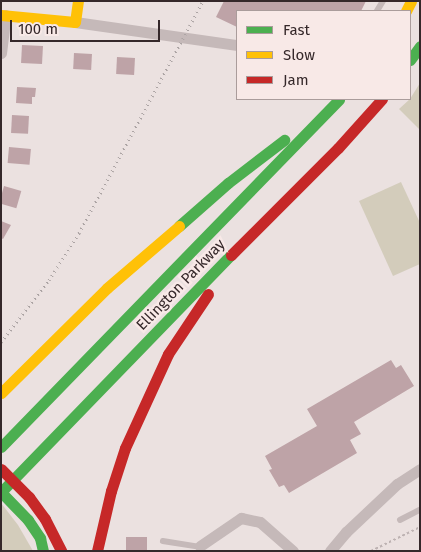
<!DOCTYPE html>
<html>
<head>
<meta charset="utf-8">
<style>
  body { margin:0 }
  #map { position:relative; width:421px; height:552px; overflow:hidden; background:#ebe1e0; font-family:"Fira Sans",sans-serif }
  div>[style] { position:absolute }
  .green>* { inset:0; background:#d3ccbb }
  .building>* { inset:0; background:#bea3a7; transform-origin:0 0 }
  .path>* { height:2px; margin-top:-1px; transform-origin:0; background:repeating-linear-gradient(90deg,#bdb2b2 0 2.5px,transparent 0 5px) }
  .lane>* { height:5.5px; margin:-2.75px; padding:0 2.75px; transform-origin:2.75px; border-radius:2.75px; background:#c5b9b9 }
  .street>* { height:11px; margin:-5.5px; padding:0 5.5px; transform-origin:5.5px; border-radius:5.5px; background:#c5b9b9 }
  .fast>* { height:11px; margin:-5.5px; padding:0 5.5px; transform-origin:5.5px; border-radius:5.5px; background:#4caf50 }
  .slow>* { height:11px; margin:-5.5px; padding:0 5.5px; transform-origin:5.5px; border-radius:5.5px; background:#ffc107 }
  .jam>* { height:11px; margin:-5.5px; padding:0 5.5px; transform-origin:5.5px; border-radius:5.5px; background:#c62828 }
  .rail>* { height:3px; margin-top:-1.5px; transform-origin:0; background:repeating-linear-gradient(90deg,#aca4a4 0 1px,transparent 0 5px) }
  .fast-bridge>* { height:11px; margin:-5.5px; padding:0 5.5px; transform-origin:5.5px; border-radius:5.5px; background:#4caf50 }
  .jam-bridge>* { height:11px; margin:-5.5px; padding:0 5.5px; transform-origin:5.5px; border-radius:5.5px; background:#c62828 }
  span { translate:-50% -50%; white-space:nowrap; text-align:center; line-height:1.15; -webkit-text-stroke:5px #f8e9e7; paint-order:stroke }
  .street-label { font-size:15px; color:#35282a }
  .frame { position:absolute; inset:0; border:2px solid #35282a; pointer-events:none }
  .legend { position:absolute; left:236px; top:10px; width:175px; height:90px; box-sizing:border-box; background:#f8e9e7; border:1px solid #aa9c9b; margin:0; padding:6px 9px; list-style:none; font-size:15px; color:#35282a }
  .legend li { display:flex; align-items:center; gap:10px; height:25px }
  .legend b { width:25px; border:1px solid #aa9c9b }
  .scale { position:absolute; left:10px; top:20px; width:150px; height:22px; box-sizing:border-box; border:2px solid #35282a; border-top:0; padding-left:6px; font-size:15px; line-height:18px; white-space:nowrap; color:#35282a; -webkit-text-stroke:4px #f8e9e7; paint-order:stroke }
</style>
</head>
<body>
<div id="map">
  <div class="green">
    <i style="clip-path:polygon(420px 83px,420px 130px,399px 109px,410px 99px)"></i>
    <i style="clip-path:polygon(401px 182px,420px 223px,420px 264px,393px 276px,359px 201px)"></i>
    <i style="clip-path:polygon(1px 503px,18px 525px,33px 551px,1px 551px)"></i>
  </div>
  <div class="building">
    <i style="clip-path:polygon(224px 1px,366px 1px,361px 11px,237px 11px,237px 27px,216px 17px)"></i>
    <i style="left:22px;top:45px;width:21px;height:18px;rotate:3deg"></i>
    <i style="left:74px;top:53px;width:18px;height:16px;rotate:3deg"></i>
    <i style="left:117px;top:57px;width:18px;height:17px;rotate:3deg"></i>
    <i style="clip-path:polygon(17px 87px,36px 88px,35px 97px,32px 97px,32px 104px,16px 103px)"></i>
    <i style="left:12px;top:115px;width:17px;height:18px;rotate:3deg"></i>
    <i style="left:9px;top:147px;width:22px;height:16px;rotate:5deg"></i>
    <i style="left:4px;top:186px;width:18px;height:18px;rotate:16deg"></i>
    <i style="clip-path:polygon(1px 221px,11px 225px,3px 239px,1px 238px)"></i>
    <i style="clip-path:polygon(391px 360px,396px 368px,401px 365px,414px 386px,354px 422px,361px 434px,350px 440px,357px 453px,289px 493px,284px 485px,279px 487px,269px 470px,272px 469px,265px 456px,317px 426px,307px 409px)"></i>
    <i style="left:126px;top:537px;width:21px;height:14px"></i>
  </div>
  <div class="path">
    <i style="left:371px;top:551px;width:55px;rotate:-26.1deg"></i>
  </div>
  <div class="lane">
    <i style="left:377px;top:11px;width:12px;rotate:-59deg"></i>
    <i style="left:400px;top:520px;width:22px;rotate:-27deg"></i>
    <i style="left:163px;top:541px;width:37px;rotate:9deg"></i>
  </div>
  <div class="street">
    <i style="left:75px;top:22px;width:164px;rotate:8.1deg"></i>
    <i style="left:1px;top:53px;width:38px;rotate:-83deg"></i>
    <i style="left:200px;top:546px;width:50px;rotate:-34.3deg"></i>
    <i style="left:241px;top:518px;width:19px;rotate:12deg"></i>
    <i style="left:260px;top:522px;width:44px;rotate:41.3deg"></i>
    <i style="left:330px;top:551px;width:25px;rotate:-50deg"></i>
    <i style="left:346px;top:532px;width:70px;rotate:-43.3deg"></i>
    <i style="left:397px;top:484px;width:27px;rotate:-33deg"></i>
  </div>
  <div class="fast">
    <i style="left:410px;top:60px;width:17px;rotate:-54deg"></i>
    <i style="left:179px;top:226px;width:65px;rotate:-41.3deg"></i>
    <i style="left:228px;top:183px;width:71px;rotate:-37.5deg"></i>
    <i style="left:1px;top:447px;width:485px;rotate:-45.8deg"></i>
    <i style="left:1px;top:492px;width:330px;rotate:-45.9deg"></i>
    <i style="left:40px;top:538px;width:13px;rotate:77deg"></i>
  </div>
  <div class="slow">
    <i style="left:406px;top:11px;width:11px;rotate:-63deg"></i>
    <i style="left:1px;top:15px;width:74px;rotate:5.4deg"></i>
    <i style="left:75px;top:22px;width:21px;rotate:-82deg"></i>
    <i style="left:1px;top:393px;width:149px;rotate:-44.7deg"></i>
    <i style="left:107px;top:288px;width:95px;rotate:-40.7deg"></i>
  </div>
  <div class="jam">
    <i style="left:231px;top:255px;width:151px;rotate:-45deg"></i>
    <i style="left:338px;top:148px;width:66px;rotate:-48.1deg"></i>
    <i style="left:97px;top:551px;width:62px;rotate:-76.9deg"></i>
    <i style="left:111px;top:491px;width:45px;rotate:-72deg"></i>
    <i style="left:125px;top:448px;width:103px;rotate:-65.4deg"></i>
    <i style="left:168px;top:354px;width:72px;rotate:-56.3deg"></i>
  </div>
  <div class="rail">
    <i style="left:1px;top:342px;width:78px;rotate:-52.3deg"></i>
    <i style="left:49px;top:280px;width:56px;rotate:-57.4deg"></i>
    <i style="left:79px;top:233px;width:263px;rotate:-61.9deg"></i>
  </div>
  <div class="fast-bridge">
    <i style="left:1px;top:492px;width:39px;rotate:46deg"></i>
    <i style="left:28px;top:520px;width:22px;rotate:56deg"></i>
  </div>
  <div class="jam-bridge">
    <i style="left:1px;top:469px;width:40px;rotate:45deg"></i>
    <i style="left:29px;top:497px;width:27px;rotate:54deg"></i>
    <i style="left:45px;top:519px;width:36px;rotate:63deg"></i>
  </div>
  <div class="street-label">
    <span style="left:181px;top:285px;rotate:-46deg">Ellington Parkway</span>
  </div>
  <div class="frame"></div>
  <ul class="legend">
  <li><b style="height:6px;background:#4caf50"></b>Fast</li>
  <li><b style="height:6px;background:#ffc107"></b>Slow</li>
  <li><b style="height:6px;background:#c62828"></b>Jam</li>
  </ul>
  <div class="scale">100 m</div>
</div>
</body>
</html>
